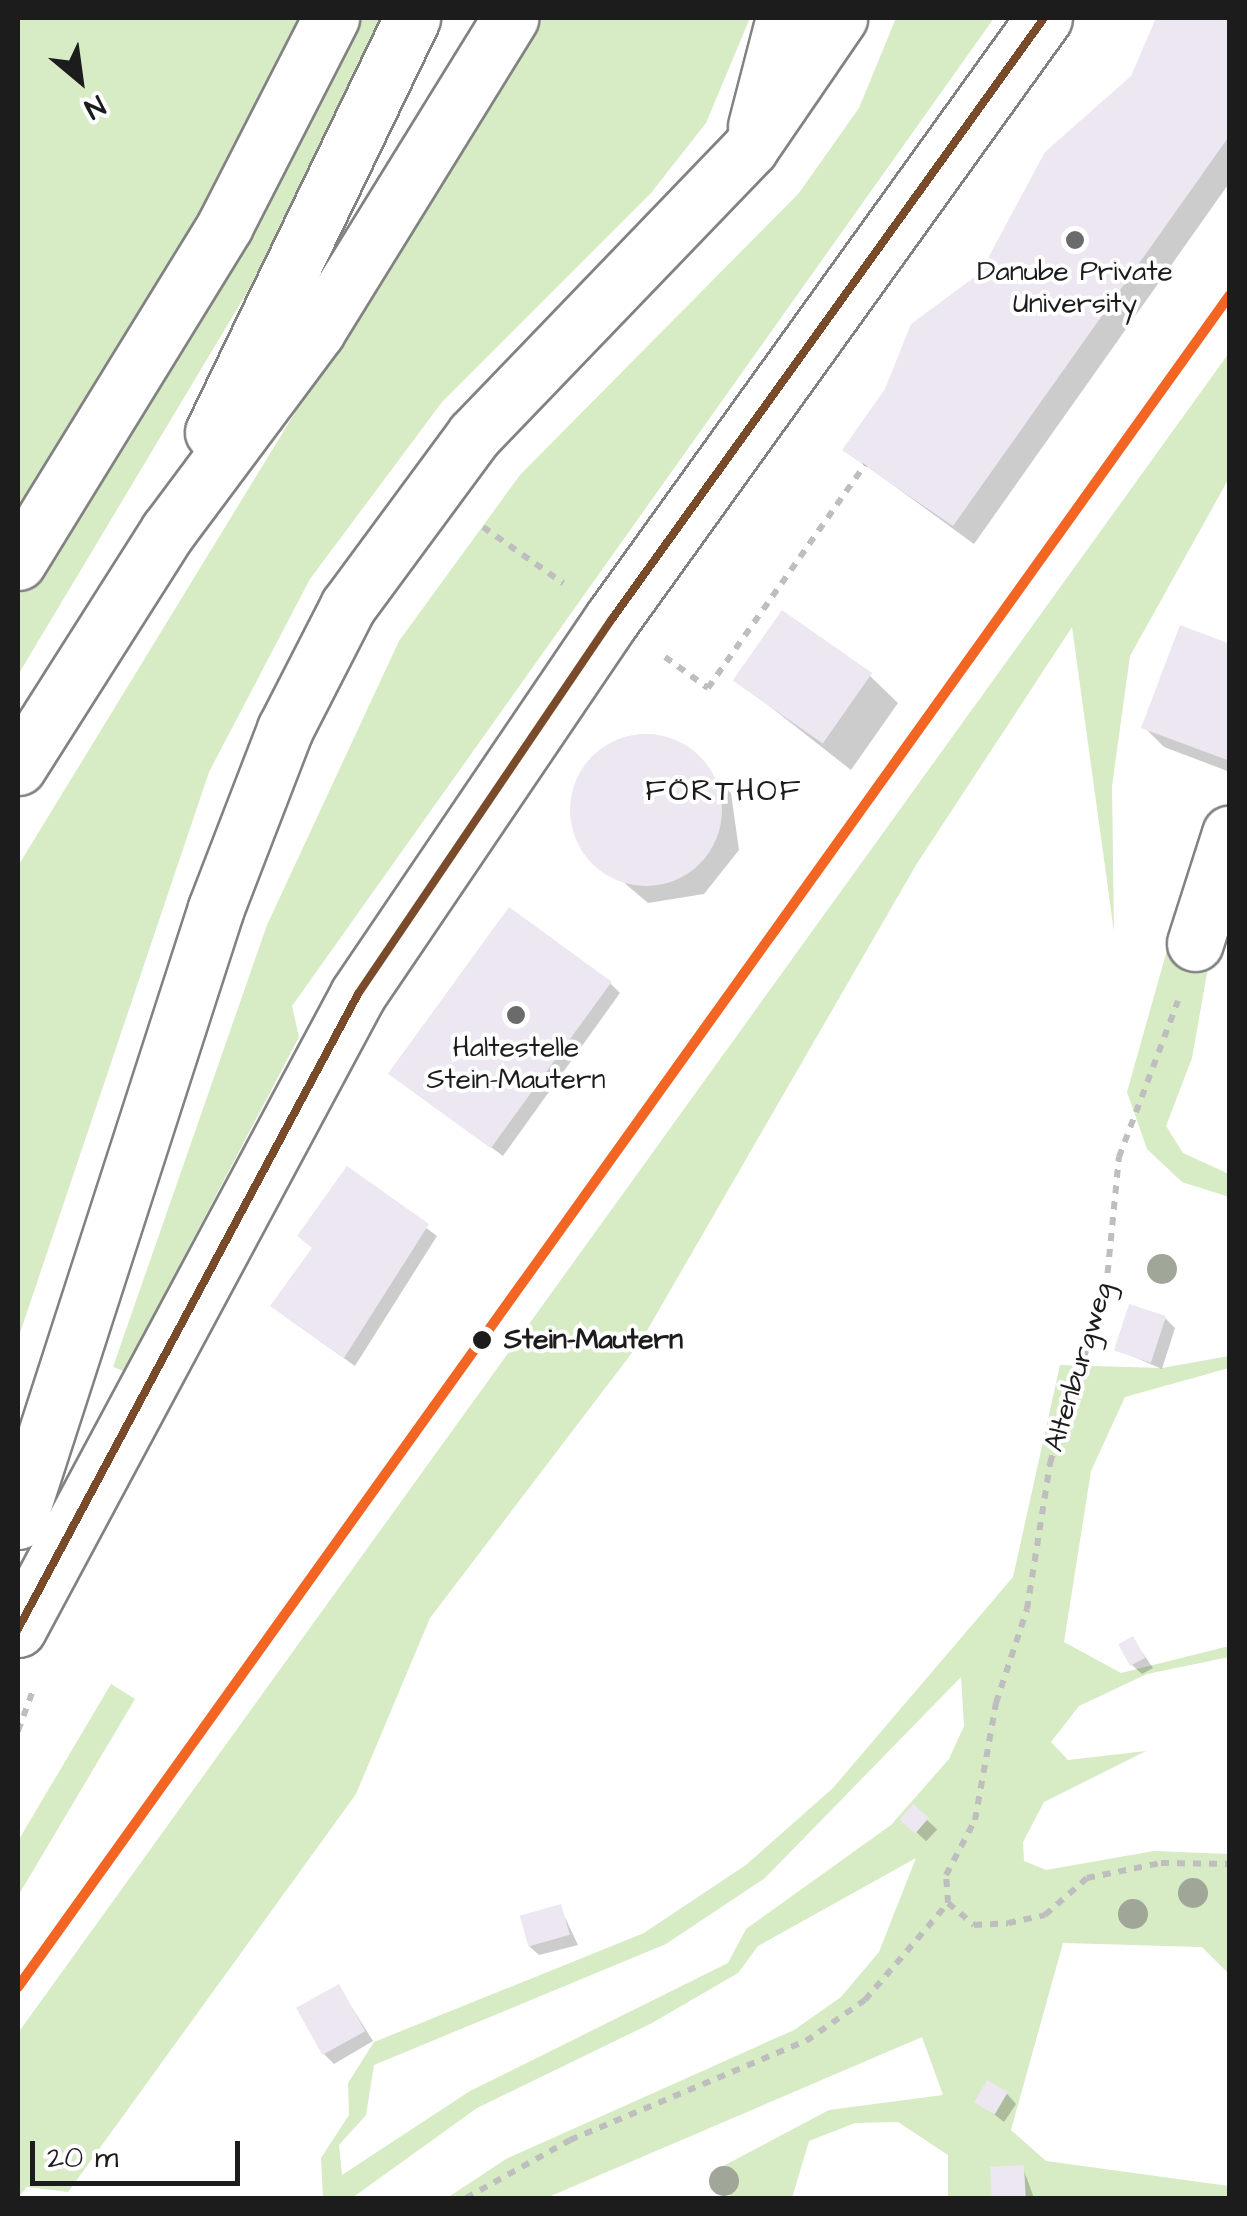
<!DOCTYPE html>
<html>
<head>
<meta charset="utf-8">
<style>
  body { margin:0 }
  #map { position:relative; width:1247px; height:2216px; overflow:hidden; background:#fff; font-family:"Architects Daughter",sans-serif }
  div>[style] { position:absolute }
  .green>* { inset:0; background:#d7ebc5 }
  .shadow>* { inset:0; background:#0003; transform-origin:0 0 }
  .building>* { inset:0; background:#ece7f1; transform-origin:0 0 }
  .round { border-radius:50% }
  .path>* { height:6px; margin-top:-3px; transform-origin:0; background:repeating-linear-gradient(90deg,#bebebe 0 8px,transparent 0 16px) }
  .roads { filter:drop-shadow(2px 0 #828282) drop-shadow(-2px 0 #828282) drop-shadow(0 2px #828282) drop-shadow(0 -2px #828282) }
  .minor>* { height:55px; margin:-27.5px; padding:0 27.5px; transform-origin:27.5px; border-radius:27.5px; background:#fff }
  .major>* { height:55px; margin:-27.5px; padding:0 27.5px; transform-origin:27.5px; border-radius:27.5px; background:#fff }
  .bus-1>* { height:8px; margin:-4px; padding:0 4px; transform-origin:4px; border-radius:4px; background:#7a4b2a }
  .rail-1>* { height:10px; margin:-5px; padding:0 5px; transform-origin:5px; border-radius:5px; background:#f26522 }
  .trees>* { width:30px; height:30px; margin:-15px; border-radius:50%; background:#a0a799 }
  .dots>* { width:28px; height:28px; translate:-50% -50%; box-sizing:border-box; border:5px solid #fff; border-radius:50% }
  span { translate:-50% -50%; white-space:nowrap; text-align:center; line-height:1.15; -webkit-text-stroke:8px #fff; paint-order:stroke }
  .poi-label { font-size:28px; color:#1c1c1c }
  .stop-label { font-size:28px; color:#1c1c1c; font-weight:700 }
  .left { translate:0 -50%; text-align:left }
  .street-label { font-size:28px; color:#1c1c1c }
  .neighbourhood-label { font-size:30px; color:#1c1c1c; letter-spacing:2.5px }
  .frame { position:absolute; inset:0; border:20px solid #1c1c1c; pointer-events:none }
  .north { position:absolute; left:30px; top:30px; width:100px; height:100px; -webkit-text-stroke:8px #fff; paint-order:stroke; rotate:151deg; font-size:28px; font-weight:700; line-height:40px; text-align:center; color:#1c1c1c }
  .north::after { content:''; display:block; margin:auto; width:35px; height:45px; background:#1c1c1c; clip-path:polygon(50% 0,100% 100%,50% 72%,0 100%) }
  .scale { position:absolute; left:30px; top:2141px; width:210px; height:45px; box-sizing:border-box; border:5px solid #1c1c1c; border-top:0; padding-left:12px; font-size:30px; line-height:35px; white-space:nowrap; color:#1c1c1c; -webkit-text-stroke:8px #fff; paint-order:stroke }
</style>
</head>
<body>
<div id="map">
  <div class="green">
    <i style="clip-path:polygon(18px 18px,310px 18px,207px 219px,18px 527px)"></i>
    <i style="clip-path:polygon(353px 18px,388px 18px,252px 284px,18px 675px,18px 597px,72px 522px)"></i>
    <i style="clip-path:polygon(536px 18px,750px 18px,706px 123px,651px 193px,442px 402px,310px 579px,209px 772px,18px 1339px,18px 866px)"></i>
    <i style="clip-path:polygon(896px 18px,994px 18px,292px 1006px,299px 1037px,124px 1371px,113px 1367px,267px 925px,399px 641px,520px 475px,799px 193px,859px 108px)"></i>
    <i style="clip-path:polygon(1229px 353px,1229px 478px,1130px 656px,1112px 786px,1114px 932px,1072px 627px,916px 865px,641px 1341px,430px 1618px,356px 1794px,68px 2192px,27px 2187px,18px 2198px,18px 2033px)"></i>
    <i style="clip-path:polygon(1171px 936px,1209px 962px,1192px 1058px,1166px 1126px,1183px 1153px,1229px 1174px,1229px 1197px,1182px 1182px,1147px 1149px,1127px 1092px)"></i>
    <i style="clip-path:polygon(evenodd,1229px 1356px,1229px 1368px,1125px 1397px,1091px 1471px,1064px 1642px,1121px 1673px,1229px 1646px,1229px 1657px,1147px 1674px,1079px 1706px,1051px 1742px,1068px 1760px,1146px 1751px,1044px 1802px,1023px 1842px,1024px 1861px,1046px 1870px,1154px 1851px,1229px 1854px,1229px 1965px,1227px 1972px,1202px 1947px,1063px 1943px,1011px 2130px,1046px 2161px,1229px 2186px,1229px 2198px,948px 2198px,948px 2155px,898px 2122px,855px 2123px,809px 2141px,792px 2198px,732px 2198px,710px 2173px,829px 2110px,943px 2095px,922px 2037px,546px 2198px,447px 2198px,506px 2159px,794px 2030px,841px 1997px,879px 1952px,916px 1858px,758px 1946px,738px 1973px,652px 2023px,477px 2108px,352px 2198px,323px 2198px,321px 2158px,349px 2115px,348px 2083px,374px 2042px,644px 1933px,746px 1865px,833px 1788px,1013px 1577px,1060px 1365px,1162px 1368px,1229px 1356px,961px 1677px,964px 1726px,949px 1759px,891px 1825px,746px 1929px,728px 1963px,470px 2091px,342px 2175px,339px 2145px,366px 2115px,374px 2065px,666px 1944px,765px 1878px,961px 1677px)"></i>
    <i style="clip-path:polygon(111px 1684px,135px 1699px,18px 1896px,18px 1841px)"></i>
  </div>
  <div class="shadow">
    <i style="clip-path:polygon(1160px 18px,1230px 18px,1230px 182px,974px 544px,845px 450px,1134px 77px)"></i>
    <i style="clip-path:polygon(1230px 646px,1230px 772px,1164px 747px,1144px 727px)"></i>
    <i style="clip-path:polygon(870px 676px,898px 703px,851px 770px,735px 679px)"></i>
    <i style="clip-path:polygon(664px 738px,731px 793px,739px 850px,704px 894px,648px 903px,582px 847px,574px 792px,608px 746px)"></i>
    <i style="clip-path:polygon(610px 983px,620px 993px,503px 1156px,401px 1080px)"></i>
    <i style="clip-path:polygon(347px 1169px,437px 1236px,355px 1366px,283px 1315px)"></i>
    <i style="clip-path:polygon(1165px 1318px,1175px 1328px,1162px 1369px,1118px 1350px)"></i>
    <i style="clip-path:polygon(1133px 1639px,1153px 1668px,1142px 1674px,1132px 1665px)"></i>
    <i style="left:913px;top:1807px;width:33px;height:16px;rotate:43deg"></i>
    <i style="clip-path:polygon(560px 1907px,578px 1945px,539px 1955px,529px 1946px)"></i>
    <i style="clip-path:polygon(339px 1987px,373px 2041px,334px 2064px,324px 2054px)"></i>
    <i style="clip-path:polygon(1007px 2094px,1016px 2104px,1004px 2122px,977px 2101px)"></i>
    <i style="clip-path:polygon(1023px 2168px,1034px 2198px,994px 2198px,992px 2170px)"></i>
  </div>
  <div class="building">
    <i style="clip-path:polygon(1156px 18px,1230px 18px,1230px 135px,953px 526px,842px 450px,885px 389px,911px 324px,980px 273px,1045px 152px,1131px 76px)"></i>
    <i style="left:782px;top:610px;width:110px;height:86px;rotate:35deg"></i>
    <i style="clip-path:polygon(1180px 625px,1230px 644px,1230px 761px,1141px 728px)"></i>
    <i class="round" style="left:570px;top:734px;width:152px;height:152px"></i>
    <i style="left:509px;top:907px;width:127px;height:206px;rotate:36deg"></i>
    <i style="clip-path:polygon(347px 1166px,429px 1224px,344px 1358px,270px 1306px,312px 1248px,297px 1236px)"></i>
    <i style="left:1129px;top:1304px;width:39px;height:49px;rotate:18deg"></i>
    <i style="left:1133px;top:1636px;width:25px;height:17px;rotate:61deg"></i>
    <i style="left:913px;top:1804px;width:21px;height:21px;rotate:41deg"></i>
    <i style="left:561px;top:1904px;width:32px;height:43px;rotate:74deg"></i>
    <i style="left:339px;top:1984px;width:54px;height:49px;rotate:61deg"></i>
    <i style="left:987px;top:2080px;width:24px;height:26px;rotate:30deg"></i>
    <i style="left:1024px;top:2165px;width:33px;height:34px;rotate:87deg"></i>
  </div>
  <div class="path">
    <i style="left:483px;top:527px;width:98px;rotate:35deg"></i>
    <i style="left:665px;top:657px;width:53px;rotate:35.8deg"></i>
    <i style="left:708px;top:688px;width:273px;rotate:-54.9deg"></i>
    <i style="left:18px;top:1731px;width:44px;rotate:-69.9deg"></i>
    <i style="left:948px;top:1903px;width:28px;rotate:-94deg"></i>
    <i style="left:946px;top:1875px;width:62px;rotate:-62.2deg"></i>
    <i style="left:975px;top:1820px;width:119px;rotate:-79.8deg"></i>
    <i style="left:996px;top:1703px;width:99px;rotate:-71.7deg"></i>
    <i style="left:1027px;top:1609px;width:148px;rotate:-81deg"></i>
    <i style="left:1050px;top:1463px;width:183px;rotate:-72.2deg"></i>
    <i style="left:1106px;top:1289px;width:133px;rotate:-84.4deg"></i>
    <i style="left:1119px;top:1157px;width:167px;rotate:-69.3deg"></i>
    <i style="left:948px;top:1903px;width:34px;rotate:40deg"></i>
    <i style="left:974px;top:1925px;width:34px;rotate:-3deg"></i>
    <i style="left:1008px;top:1923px;width:38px;rotate:-12deg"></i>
    <i style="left:1045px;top:1915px;width:56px;rotate:-41.4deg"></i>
    <i style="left:1087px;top:1878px;width:76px;rotate:-11.5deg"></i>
    <i style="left:1161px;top:1863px;width:69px;rotate:0.8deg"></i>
    <i style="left:466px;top:2198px;width:119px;rotate:-29.1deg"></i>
    <i style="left:570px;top:2140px;width:256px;rotate:-22.8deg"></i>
    <i style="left:806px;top:2041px;width:72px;rotate:-34.8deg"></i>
    <i style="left:865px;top:2000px;width:128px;rotate:-49.4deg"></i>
  </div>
  <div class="roads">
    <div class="minor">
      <i style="left:756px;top:126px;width:112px;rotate:-75.5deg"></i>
      <i style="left:18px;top:562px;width:395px;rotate:-58.4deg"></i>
      <i style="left:225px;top:225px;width:233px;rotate:-62.9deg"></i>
      <i style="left:1195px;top:943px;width:115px;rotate:-72.3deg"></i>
      <i style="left:18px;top:1521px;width:644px;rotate:-72.1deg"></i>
      <i style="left:216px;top:908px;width:192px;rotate:-68.9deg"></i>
      <i style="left:285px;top:729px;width:138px;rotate:-62.9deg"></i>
      <i style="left:348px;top:606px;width:212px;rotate:-53.6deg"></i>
      <i style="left:474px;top:435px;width:398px;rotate:-46.1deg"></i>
      <i style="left:750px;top:148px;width:158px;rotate:-55.6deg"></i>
      <i style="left:18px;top:1629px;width:720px;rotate:-61.83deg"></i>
      <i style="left:358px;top:994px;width:453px;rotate:-55.9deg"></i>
      <i style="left:612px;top:619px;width:740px;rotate:-54.29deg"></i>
    </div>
    <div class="major">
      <i style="left:213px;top:432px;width:459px;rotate:-64.3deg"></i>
      <i style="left:18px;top:767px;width:280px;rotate:-57.6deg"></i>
      <i style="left:168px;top:531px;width:249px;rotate:-53.3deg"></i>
      <i style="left:317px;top:331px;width:368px;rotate:-58.3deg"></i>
    </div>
  </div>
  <div class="bus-1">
    <i style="left:18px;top:1629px;width:720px;rotate:-61.83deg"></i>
    <i style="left:358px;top:994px;width:453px;rotate:-55.9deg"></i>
    <i style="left:612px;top:619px;width:740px;rotate:-54.29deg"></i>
  </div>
  <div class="rail-1">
    <i style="left:18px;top:1987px;width:2081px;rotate:-54.39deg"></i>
  </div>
  <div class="trees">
    <i style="left:1162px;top:1269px"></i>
    <i style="left:1193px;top:1893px"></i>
    <i style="left:1133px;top:1914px"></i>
    <i style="left:724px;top:2181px"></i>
  </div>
  <div class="dots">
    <i style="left:1075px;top:240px;background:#6b6b6b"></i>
    <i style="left:516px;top:1015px;background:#6b6b6b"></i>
    <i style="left:482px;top:1340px;background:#1c1c1c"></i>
  </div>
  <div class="poi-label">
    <span style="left:1075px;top:288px">Danube Private<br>University</span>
    <span style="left:516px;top:1064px">Haltestelle<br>Stein-Mautern</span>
  </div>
  <div class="stop-label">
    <span class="left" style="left:504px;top:1340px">Stein-Mautern</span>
  </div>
  <div class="street-label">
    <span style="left:1079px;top:1367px;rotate:-73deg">Altenburgweg</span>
  </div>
  <div class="neighbourhood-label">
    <span style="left:724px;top:791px">FÖRTHOF</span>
  </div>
  <div class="frame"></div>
  <div class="north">N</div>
  <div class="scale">20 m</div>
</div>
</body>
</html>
